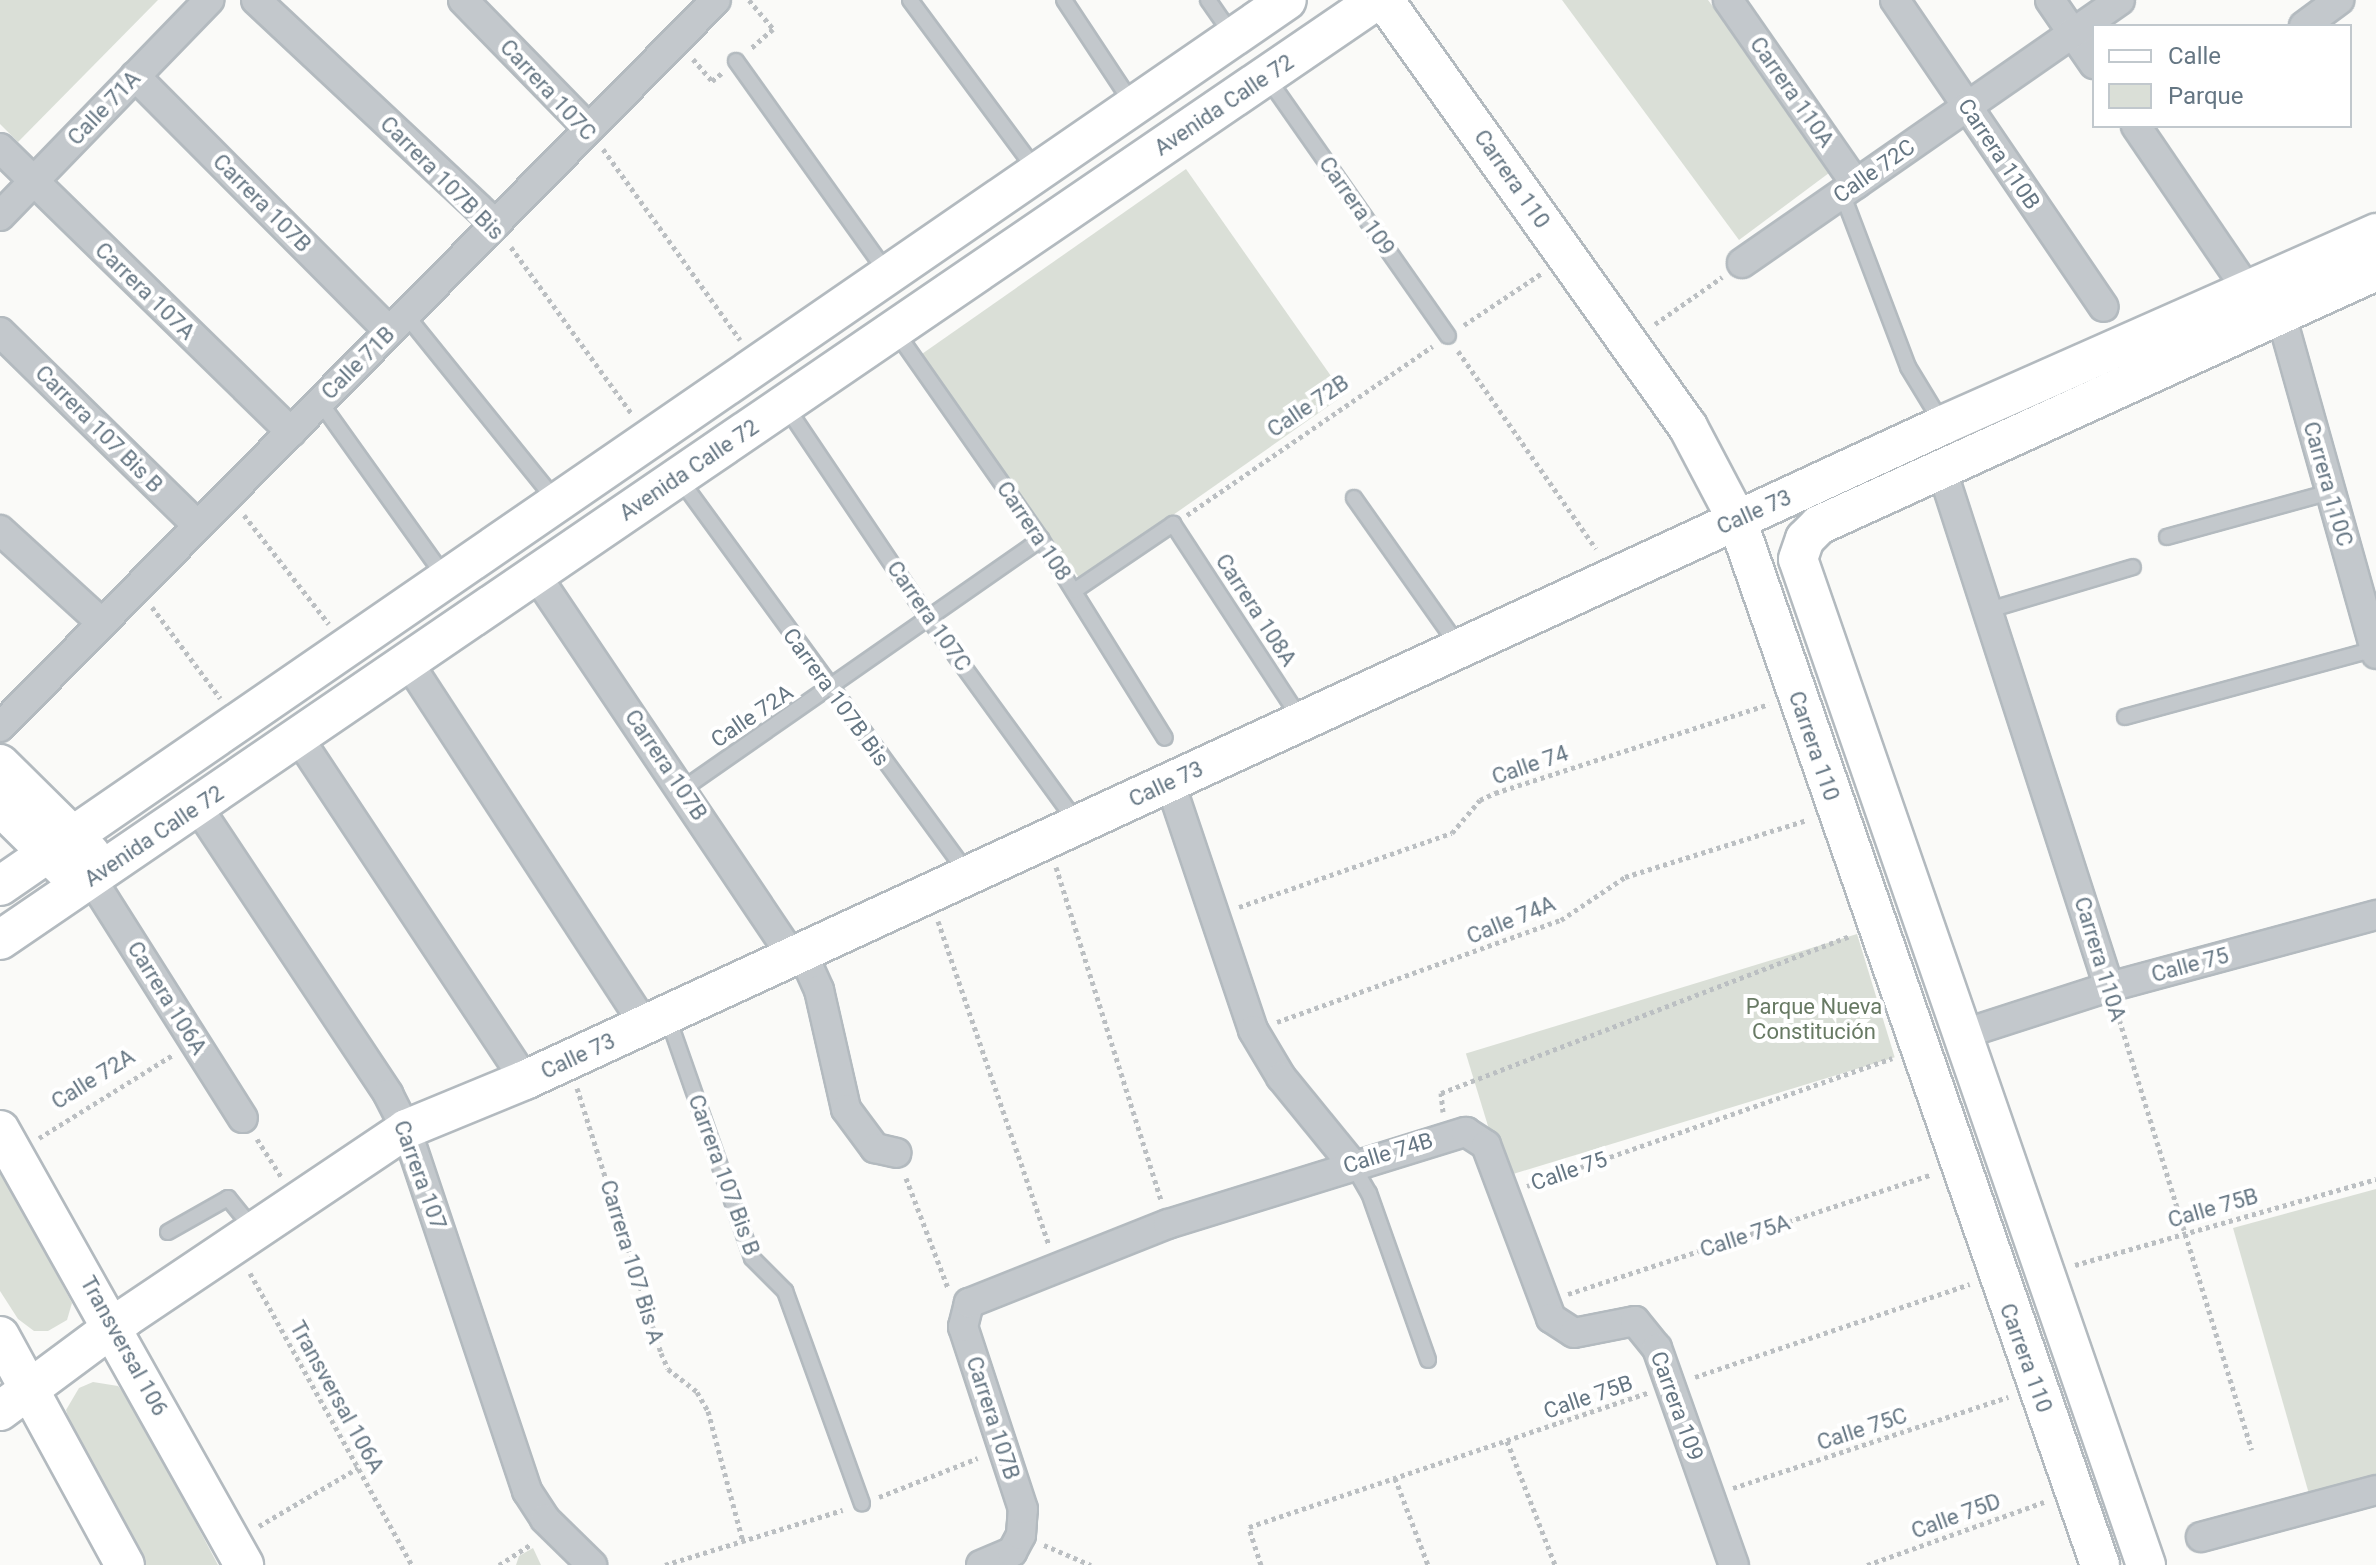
<!DOCTYPE html>
<html>
<head>
<meta charset="utf-8">
<style>
  body { margin:0 }
  #map { position:relative; width:2376px; height:1565px; overflow:hidden; background:#fafaf8; font-family:Roboto,sans-serif }
  div>[style] { position:absolute }
  .green>* { inset:0; background:#dadfd7; transform-origin:0 0 }
  .path>* { height:5px; margin-top:-2.5px; transform-origin:0; background:repeating-linear-gradient(90deg,#bbbfc2 0 4px,transparent 0 8px) }
  .roads { filter:drop-shadow(2px 0 #b3babf) drop-shadow(-2px 0 #b3babf) drop-shadow(0 2px #b3babf) drop-shadow(0 -2px #b3babf) }
  .lane>* { height:14px; margin:-7px; padding:0 7px; transform-origin:7px; border-radius:7px; background:#c3c8cc }
  .street>* { height:28px; margin:-14px; padding:0 14px; transform-origin:14px; border-radius:14px; background:#c3c8cc }
  .secondary>* { height:38px; margin:-19px; padding:0 19px; transform-origin:19px; border-radius:19px; background:#fff }
  span { translate:-50% -50%; white-space:nowrap; text-align:center; line-height:1.15; -webkit-text-stroke:8px #fff; paint-order:stroke }
  .street-label { font-size:22px; color:#657683 }
  .park-label { font-size:22px; color:#687a64 }
  .legend { position:absolute; left:2092px; top:24px; width:260px; height:104px; box-sizing:border-box; background:#fff; border:2px solid #c1c8cd; margin:0; padding:10px 14px; list-style:none; font-size:24px; color:#657683 }
  .legend li { display:flex; align-items:center; gap:16px; height:40px }
  .legend b { width:40px; border:2px solid #c1c8cd }
</style>
</head>
<body>
<div id="map">
  <div class="green">
    <i style="clip-path:polygon(0 0,158px 0,18px 142px,0 124px)"></i>
    <i style="clip-path:polygon(1562px 0,1708px 0,1833px 170px,1739px 240px)"></i>
    <i style="left:1186px;top:169px;width:276px;height:322px;rotate:55deg"></i>
    <i style="left:1857px;top:934px;width:129px;height:409px;rotate:73deg"></i>
    <i style="clip-path:polygon(0 1167px,72px 1303px,67px 1320px,48px 1331px,34px 1331px,18px 1319px,0 1291px)"></i>
    <i style="clip-path:polygon(2376px 1189px,2376px 1485px,2311px 1501px,2233px 1228px)"></i>
    <i style="clip-path:polygon(93px 1382px,118px 1386px,134px 1406px,218px 1565px,142px 1565px,75px 1440px,66px 1410px,79px 1388px)"></i>
    <i style="clip-path:polygon(533px 1548px,541px 1565px,516px 1565px,519px 1556px)"></i>
  </div>
  <div class="path">
    <i style="left:749px;top:0;width:38px;rotate:50deg"></i>
    <i style="left:773px;top:29px;width:29px;rotate:139deg"></i>
    <i style="left:693px;top:59px;width:29px;rotate:49deg"></i>
    <i style="left:712px;top:81px;width:13px;rotate:-39deg"></i>
    <i style="left:603px;top:149px;width:235px;rotate:54.3deg"></i>
    <i style="left:511px;top:247px;width:206px;rotate:54.1deg"></i>
    <i style="left:1655px;top:324px;width:82px;rotate:-35deg"></i>
    <i style="left:1464px;top:325px;width:94px;rotate:-33.7deg"></i>
    <i style="left:1458px;top:351px;width:241px;rotate:55.1deg"></i>
    <i style="left:244px;top:515px;width:138px;rotate:52.1deg"></i>
    <i style="left:1187px;top:515px;width:298px;rotate:-34.5deg"></i>
    <i style="left:152px;top:607px;width:114px;rotate:53.2deg"></i>
    <i style="left:1056px;top:867px;width:349px;rotate:72.5deg"></i>
    <i style="left:1239px;top:907px;width:225px;rotate:-19.2deg"></i>
    <i style="left:1452px;top:833px;width:43px;rotate:-49.7deg"></i>
    <i style="left:1480px;top:800px;width:17px;rotate:-25deg"></i>
    <i style="left:1495px;top:793px;width:288px;rotate:-18deg"></i>
    <i style="left:938px;top:921px;width:342px;rotate:71.1deg"></i>
    <i style="left:2117px;top:1012px;width:458px;rotate:72.9deg"></i>
    <i style="left:1277px;top:1022px;width:302px;rotate:-19.8deg"></i>
    <i style="left:1561px;top:920px;width:77px;rotate:-33.9deg"></i>
    <i style="left:1625px;top:877px;width:191px;rotate:-17.4deg"></i>
    <i style="left:577px;top:1088px;width:278px;rotate:72.4deg"></i>
    <i style="left:661px;top:1353px;width:17px;rotate:66deg"></i>
    <i style="left:668px;top:1369px;width:37px;rotate:38deg"></i>
    <i style="left:697px;top:1392px;width:22px;rotate:60deg"></i>
    <i style="left:708px;top:1411px;width:136px;rotate:75deg"></i>
    <i style="left:1443px;top:1112px;width:19px;rotate:-96deg"></i>
    <i style="left:1441px;top:1093px;width:437px;rotate:-21deg"></i>
    <i style="left:39px;top:1138px;width:158px;rotate:-31.8deg"></i>
    <i style="left:257px;top:1139px;width:46px;rotate:57.3deg"></i>
    <i style="left:906px;top:1178px;width:118px;rotate:69.1deg"></i>
    <i style="left:1527px;top:1186px;width:387px;rotate:-19.3deg"></i>
    <i style="left:2075px;top:1265px;width:313px;rotate:-15.9deg"></i>
    <i style="left:250px;top:1273px;width:334px;rotate:61deg"></i>
    <i style="left:1568px;top:1294px;width:382px;rotate:-18.2deg"></i>
    <i style="left:1695px;top:1377px;width:290px;rotate:-18.7deg"></i>
    <i style="left:1507px;top:1441px;width:133px;rotate:68.8deg"></i>
    <i style="left:1395px;top:1478px;width:93px;rotate:69.2deg"></i>
    <i style="left:1733px;top:1488px;width:290px;rotate:-18.3deg"></i>
    <i style="left:879px;top:1497px;width:106px;rotate:-21.5deg"></i>
    <i style="left:259px;top:1526px;width:115px;rotate:-30.4deg"></i>
    <i style="left:1044px;top:1545px;width:51px;rotate:23.1deg"></i>
    <i style="left:499px;top:1565px;width:38px;rotate:-33deg"></i>
    <i style="left:665px;top:1565px;width:186px;rotate:-17.2deg"></i>
    <i style="left:1261px;top:1565px;width:40px;rotate:-108deg"></i>
    <i style="left:1249px;top:1527px;width:421px;rotate:-18.6deg"></i>
    <i style="left:1867px;top:1565px;width:188px;rotate:-19.6deg"></i>
  </div>
  <div class="roads">
    <div class="lane">
      <i style="left:910px;top:0;width:212px;rotate:53.5deg"></i>
      <i style="left:1064px;top:0;width:123px;rotate:56.6deg"></i>
      <i style="left:1208px;top:0;width:44px;rotate:55.2deg"></i>
      <i style="left:736px;top:61px;width:262px;rotate:54.5deg"></i>
      <i style="left:1266px;top:76px;width:317px;rotate:55deg"></i>
      <i style="left:1842px;top:193px;width:186px;rotate:69.2deg"></i>
      <i style="left:1908px;top:367px;width:66px;rotate:58.7deg"></i>
      <i style="left:406px;top:315px;width:239px;rotate:51.1deg"></i>
      <i style="left:896px;top:332px;width:253px;rotate:55deg"></i>
      <i style="left:1041px;top:539px;width:234px;rotate:58.1deg"></i>
      <i style="left:320px;top:402px;width:215px;rotate:54.5deg"></i>
      <i style="left:785px;top:405px;width:258px;rotate:56.1deg"></i>
      <i style="left:929px;top:619px;width:253px;rotate:54deg"></i>
      <i style="left:679px;top:478px;width:491px;rotate:53.9deg"></i>
      <i style="left:1354px;top:498px;width:184px;rotate:54.8deg"></i>
      <i style="left:2167px;top:537px;width:169px;rotate:-15.4deg"></i>
      <i style="left:1074px;top:591px;width:120px;rotate:-34.1deg"></i>
      <i style="left:1173px;top:524px;width:235px;rotate:56.8deg"></i>
      <i style="left:1989px;top:610px;width:150px;rotate:-16.6deg"></i>
      <i style="left:2125px;top:717px;width:259px;rotate:-15.2deg"></i>
      <i style="left:683px;top:789px;width:437px;rotate:-34.9deg"></i>
      <i style="left:667px;top:1015px;width:257px;rotate:70.7deg"></i>
      <i style="left:752px;top:1258px;width:47px;rotate:45deg"></i>
      <i style="left:785px;top:1291px;width:226px;rotate:70.1deg"></i>
      <i style="left:1352px;top:1164px;width:34px;rotate:60deg"></i>
      <i style="left:1369px;top:1193px;width:177px;rotate:70.5deg"></i>
      <i style="left:168px;top:1232px;width:69px;rotate:-29.5deg"></i>
      <i style="left:228px;top:1198px;width:41px;rotate:50.9deg"></i>
    </div>
    <div class="street">
      <i style="left:256px;top:0;width:328px;rotate:43.1deg"></i>
      <i style="left:463px;top:0;width:180px;rotate:45.7deg"></i>
      <i style="left:1728px;top:0;width:224px;rotate:55.2deg"></i>
      <i style="left:1895px;top:0;width:371px;rotate:55.8deg"></i>
      <i style="left:2050px;top:0;width:78px;rotate:55.5deg"></i>
      <i style="left:2304px;top:26px;width:44px;rotate:-36.6deg"></i>
      <i style="left:135px;top:76px;width:360px;rotate:45.1deg"></i>
      <i style="left:2136px;top:126px;width:199px;rotate:55.8deg"></i>
      <i style="left:0;top:148px;width:407px;rotate:44.3deg"></i>
      <i style="left:0;top:216px;width:301px;rotate:-45.9deg"></i>
      <i style="left:1742px;top:263px;width:460px;rotate:-34.8deg"></i>
      <i style="left:2281px;top:315px;width:352px;rotate:74.3deg"></i>
      <i style="left:0;top:332px;width:277px;rotate:44.4deg"></i>
      <i style="left:1942px;top:470px;width:543px;rotate:72.1deg"></i>
      <i style="left:0;top:530px;width:138px;rotate:42.4deg"></i>
      <i style="left:536px;top:575px;width:460px;rotate:56.1deg"></i>
      <i style="left:408px;top:662px;width:434px;rotate:56.9deg"></i>
      <i style="left:0;top:727px;width:1020px;rotate:-45.44deg"></i>
      <i style="left:298px;top:737px;width:411px;rotate:56.5deg"></i>
      <i style="left:1170px;top:783px;width:261px;rotate:71.4deg"></i>
      <i style="left:1253px;top:1030px;width:55px;rotate:59.2deg"></i>
      <i style="left:1281px;top:1077px;width:112px;rotate:50.8deg"></i>
      <i style="left:197px;top:806px;width:346px;rotate:56.4deg"></i>
      <i style="left:388px;top:1094px;width:39px;rotate:63deg"></i>
      <i style="left:406px;top:1129px;width:382px;rotate:71.5deg"></i>
      <i style="left:527px;top:1491px;width:33px;rotate:57deg"></i>
      <i style="left:545px;top:1519px;width:66px;rotate:44.4deg"></i>
      <i style="left:91px;top:878px;width:284px;rotate:57.7deg"></i>
      <i style="left:802px;top:952px;width:42px;rotate:65.9deg"></i>
      <i style="left:819px;top:990px;width:122px;rotate:77.2deg"></i>
      <i style="left:846px;top:1109px;width:49px;rotate:53.4deg"></i>
      <i style="left:875px;top:1148px;width:22px;rotate:13deg"></i>
      <i style="left:1960px;top:1035px;width:157px;rotate:-17.9deg"></i>
      <i style="left:2109px;top:987px;width:277px;rotate:-15.1deg"></i>
      <i style="left:2201px;top:1537px;width:181px;rotate:-15deg"></i>
      <i style="left:981px;top:1565px;width:34px;rotate:-23deg"></i>
      <i style="left:1012px;top:1552px;width:19px;rotate:-62deg"></i>
      <i style="left:1021px;top:1535px;width:26px;rotate:-86deg"></i>
      <i style="left:1023px;top:1509px;width:192px;rotate:-108.2deg"></i>
      <i style="left:963px;top:1327px;width:25px;rotate:-76deg"></i>
      <i style="left:969px;top:1303px;width:214px;rotate:-21.7deg"></i>
      <i style="left:1168px;top:1224px;width:312px;rotate:-17.2deg"></i>
      <i style="left:1466px;top:1132px;width:24px;rotate:33deg"></i>
      <i style="left:1486px;top:1145px;width:185px;rotate:69.4deg"></i>
      <i style="left:1551px;top:1318px;width:27px;rotate:33deg"></i>
      <i style="left:1574px;top:1333px;width:62px;rotate:-11.1deg"></i>
      <i style="left:1635px;top:1321px;width:35px;rotate:51deg"></i>
      <i style="left:1657px;top:1348px;width:230px;rotate:70.5deg"></i>
    </div>
    <div class="secondary">
      <i style="left:1384px;top:0;width:524px;rotate:54.55deg"></i>
      <i style="left:1688px;top:427px;width:105px;rotate:62.2deg"></i>
      <i style="left:1737px;top:520px;width:1106px;rotate:70.84deg"></i>
      <i style="left:0;top:764px;width:127px;rotate:44.7deg"></i>
      <i style="left:0;top:806px;width:93px;rotate:44.6deg"></i>
      <i style="left:0;top:886px;width:1562px;rotate:-34.54deg"></i>
      <i style="left:0;top:940px;width:1667px;rotate:-34.32deg"></i>
      <i style="left:0;top:1130px;width:499px;rotate:60.7deg"></i>
      <i style="left:0;top:1336px;width:261px;rotate:61.4deg"></i>
      <i style="left:0;top:1411px;width:156px;rotate:-36.6deg"></i>
      <i style="left:125px;top:1318px;width:339px;rotate:-33.9deg"></i>
      <i style="left:406px;top:1129px;width:129px;rotate:-22.4deg"></i>
      <i style="left:525px;top:1080px;width:1562px;rotate:-24.79deg"></i>
      <i style="left:1943px;top:425px;width:474px;rotate:-23.9deg"></i>
      <i style="left:2146px;top:1565px;width:1064px;rotate:-109.08deg"></i>
      <i style="left:1798px;top:559px;width:21px;rotate:-71deg"></i>
      <i style="left:1805px;top:539px;width:20px;rotate:-45deg"></i>
      <i style="left:1819px;top:525px;width:612px;rotate:-24.51deg"></i>
    </div>
  </div>
  <div class="street-label">
    <span style="left:548px;top:90px;rotate:47deg">Carrera 107C</span>
    <span style="left:1792px;top:92px;rotate:55deg">Carrera 110A</span>
    <span style="left:1224px;top:105px;rotate:-34deg">Avenida Calle 72</span>
    <span style="left:104px;top:108px;rotate:-46deg">Calle 71A</span>
    <span style="left:1999px;top:154px;rotate:56deg">Carrera 110B</span>
    <span style="left:1874px;top:171px;rotate:-35deg">Calle 72C</span>
    <span style="left:442px;top:178px;rotate:45deg">Carrera 107B Bis</span>
    <span style="left:1512px;top:179px;rotate:55deg">Carrera 110</span>
    <span style="left:262px;top:203px;rotate:45deg">Carrera 107B</span>
    <span style="left:1357px;top:206px;rotate:55deg">Carrera 109</span>
    <span style="left:145px;top:291px;rotate:44deg">Carrera 107A</span>
    <span style="left:358px;top:363px;rotate:-45deg">Calle 71B</span>
    <span style="left:1308px;top:406px;rotate:-34deg">Calle 72B</span>
    <span style="left:99px;top:429px;rotate:45deg">Carrera 107 Bis B</span>
    <span style="left:689px;top:470px;rotate:-34deg">Avenida Calle 72</span>
    <span style="left:2328px;top:484px;rotate:74deg">Carrera 110C</span>
    <span style="left:1754px;top:512px;rotate:-24deg">Calle 73</span>
    <span style="left:1034px;top:531px;rotate:56deg">Carrera 108</span>
    <span style="left:1256px;top:610px;rotate:57deg">Carrera 108A</span>
    <span style="left:929px;top:616px;rotate:55deg">Carrera 107C</span>
    <span style="left:836px;top:697px;rotate:54deg">Carrera 107B Bis</span>
    <span style="left:752px;top:716px;rotate:-34deg">Calle 72A</span>
    <span style="left:1814px;top:746px;rotate:71deg">Carrera 110</span>
    <span style="left:666px;top:765px;rotate:56deg">Carrera 107B</span>
    <span style="left:1530px;top:765px;rotate:-19deg">Calle 74</span>
    <span style="left:1166px;top:784px;rotate:-25deg">Calle 73</span>
    <span style="left:154px;top:836px;rotate:-34deg">Avenida Calle 72</span>
    <span style="left:1511px;top:920px;rotate:-22deg">Calle 74A</span>
    <span style="left:2100px;top:959px;rotate:73deg">Carrera 110A</span>
    <span style="left:2190px;top:965px;rotate:-15deg">Calle 75</span>
    <span style="left:167px;top:998px;rotate:58deg">Carrera 106A</span>
    <span style="left:578px;top:1056px;rotate:-25deg">Calle 73</span>
    <span style="left:93px;top:1079px;rotate:-32deg">Calle 72A</span>
    <span style="left:1388px;top:1153px;rotate:-17deg">Calle 74B</span>
    <span style="left:1569px;top:1171px;rotate:-19deg">Calle 75</span>
    <span style="left:420px;top:1175px;rotate:70deg">Carrera 107</span>
    <span style="left:724px;top:1175px;rotate:70deg">Carrera 107 Bis B</span>
    <span style="left:2213px;top:1208px;rotate:-16deg">Calle 75B</span>
    <span style="left:1745px;top:1236px;rotate:-18deg">Calle 75A</span>
    <span style="left:632px;top:1262px;rotate:73deg">Carrera 107 Bis A</span>
    <span style="left:124px;top:1346px;rotate:61deg">Transversal 106</span>
    <span style="left:2026px;top:1358px;rotate:70deg">Carrera 110</span>
    <span style="left:337px;top:1397px;rotate:61deg">Transversal 106A</span>
    <span style="left:1588px;top:1397px;rotate:-19deg">Calle 75B</span>
    <span style="left:1677px;top:1406px;rotate:70deg">Carrera 109</span>
    <span style="left:993px;top:1418px;rotate:72deg">Carrera 107B</span>
    <span style="left:1862px;top:1429px;rotate:-18deg">Calle 75C</span>
    <span style="left:1956px;top:1516px;rotate:-20deg">Calle 75D</span>
  </div>
  <div class="park-label">
    <span style="left:1814px;top:1019px">Parque Nueva<br>Constitución</span>
  </div>
  <ul class="legend">
  <li><b style="height:10px;background:#fff"></b>Calle</li>
  <li><b style="height:22px;background:#dadfd7"></b>Parque</li>
  </ul>
</div>
</body>
</html>
